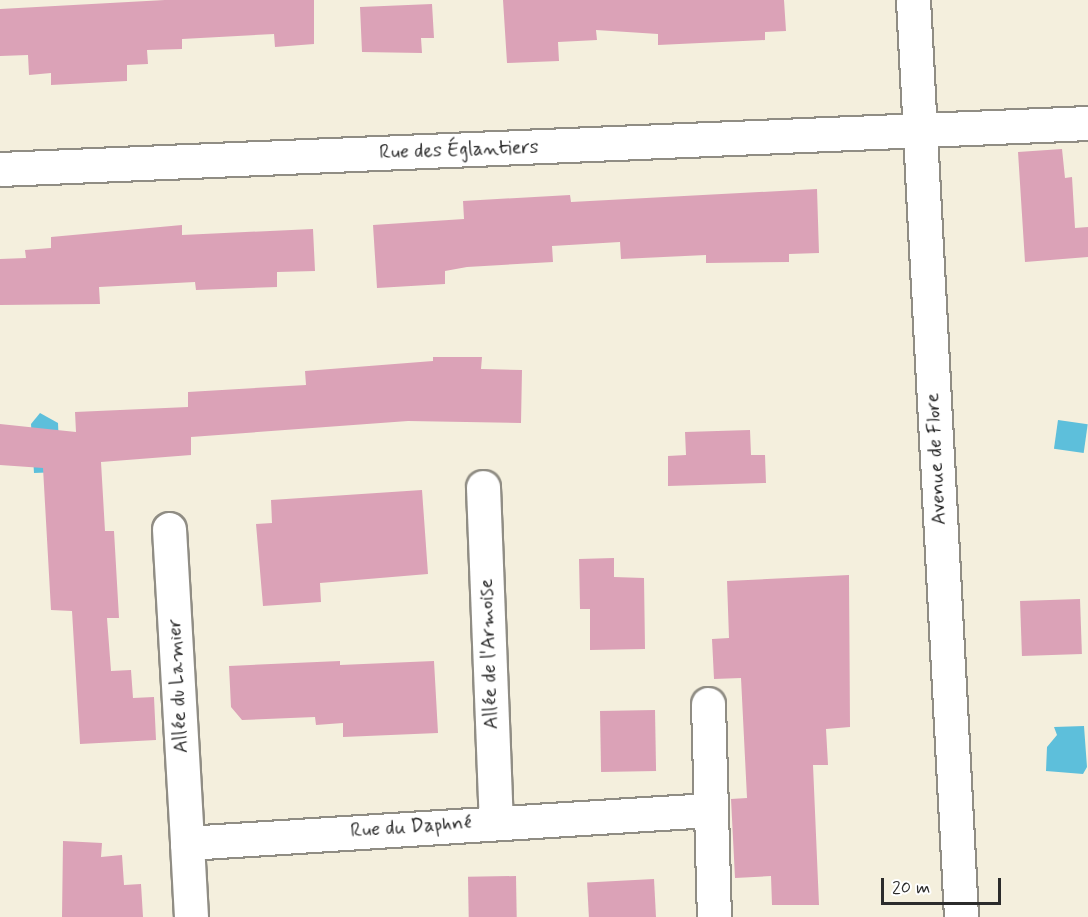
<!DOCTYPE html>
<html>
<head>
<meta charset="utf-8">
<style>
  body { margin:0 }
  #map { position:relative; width:1088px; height:917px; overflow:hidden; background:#f4efdd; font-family:Mynerve,sans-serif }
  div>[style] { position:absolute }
  .water>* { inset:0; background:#5dbfdb; transform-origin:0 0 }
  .building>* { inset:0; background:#dba2b7; transform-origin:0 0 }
  .roads { filter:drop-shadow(2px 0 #908d84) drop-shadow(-2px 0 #908d84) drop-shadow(0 2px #908d84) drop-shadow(0 -2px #908d84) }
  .minor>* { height:33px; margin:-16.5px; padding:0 16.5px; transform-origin:16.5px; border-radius:16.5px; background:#fff }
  span { translate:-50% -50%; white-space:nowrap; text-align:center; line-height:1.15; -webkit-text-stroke:5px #fff; paint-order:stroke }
  .street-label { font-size:20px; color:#2b2b2b }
  .scale { position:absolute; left:881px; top:878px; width:120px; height:27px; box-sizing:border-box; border:3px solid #2b2b2b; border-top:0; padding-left:8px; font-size:18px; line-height:21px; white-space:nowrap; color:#2b2b2b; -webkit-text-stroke:4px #fff; paint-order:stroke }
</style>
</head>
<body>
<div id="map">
  <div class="water">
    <i style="clip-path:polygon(40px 413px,58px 423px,60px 472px,34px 473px,31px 424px)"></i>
    <i style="left:1058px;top:420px;width:30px;height:29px;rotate:8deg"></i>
    <i style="clip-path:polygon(1084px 726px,1087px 767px,1083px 774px,1046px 771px,1047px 747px,1057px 735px,1054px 727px)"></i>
  </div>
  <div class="building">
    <i style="clip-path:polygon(165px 0,314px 0,314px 44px,275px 47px,274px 34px,182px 39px,182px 49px,147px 50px,148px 64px,127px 65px,127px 81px,51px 85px,51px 73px,29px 75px,28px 55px,0 56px,0 9px)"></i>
    <i style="clip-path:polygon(503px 0,784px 0,786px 31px,765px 32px,765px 40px,658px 45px,658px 34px,596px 30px,597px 40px,558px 42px,559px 61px,507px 63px)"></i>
    <i style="clip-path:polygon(432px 4px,434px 38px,421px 38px,422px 53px,362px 52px,360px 7px)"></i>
    <i style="clip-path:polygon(1062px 149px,1065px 178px,1072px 177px,1075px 228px,1088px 227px,1088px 257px,1025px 262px,1018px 152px)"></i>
    <i style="clip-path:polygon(817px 189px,819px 253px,789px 254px,789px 262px,706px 263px,706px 255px,621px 259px,620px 242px,552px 246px,553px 262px,467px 267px,445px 271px,445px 284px,377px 288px,373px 225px,464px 219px,463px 201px,570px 195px,571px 202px)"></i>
    <i style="clip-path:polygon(182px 225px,182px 235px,313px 229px,315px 271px,277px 272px,277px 287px,196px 290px,195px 282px,99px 287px,100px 304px,0 305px,0 259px,26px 258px,25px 250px,51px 248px,51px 237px)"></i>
    <i style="clip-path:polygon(433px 357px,482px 357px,481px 369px,522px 370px,521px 423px,408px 421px,191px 437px,191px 455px,101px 462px,105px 531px,114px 531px,119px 618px,107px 618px,111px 671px,131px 670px,133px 698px,154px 697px,156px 740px,80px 744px,72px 611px,51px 610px,43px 468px,0 465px,0 424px,76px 432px,75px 412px,188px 407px,188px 392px,306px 385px,305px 371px,433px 361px)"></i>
    <i style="clip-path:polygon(750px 430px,751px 455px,765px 455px,766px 483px,668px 486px,668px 456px,686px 455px,685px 432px)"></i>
    <i style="clip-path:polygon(422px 490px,428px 574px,320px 583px,321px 602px,263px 606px,256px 524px,272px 523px,271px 500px)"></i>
    <i style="clip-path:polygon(614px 558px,614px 577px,644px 578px,645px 649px,590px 650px,590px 609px,580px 609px,579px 559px)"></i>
    <i style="clip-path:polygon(849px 575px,850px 727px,826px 729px,828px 765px,813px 765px,819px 905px,772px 905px,771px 876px,735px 878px,731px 799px,747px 798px,741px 678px,714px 679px,712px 639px,729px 638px,727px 581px)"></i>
    <i style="left:1080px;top:599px;width:55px;height:60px;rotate:88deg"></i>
    <i style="clip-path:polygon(340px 661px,340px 665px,434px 661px,438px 733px,343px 737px,343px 723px,316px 725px,315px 717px,242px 720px,231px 707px,229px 666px)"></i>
    <i style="left:655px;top:710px;width:61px;height:55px;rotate:89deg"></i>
    <i style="clip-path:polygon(63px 841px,102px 843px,101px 857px,122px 855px,124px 885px,141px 884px,143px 917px,62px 917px)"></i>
    <i style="left:516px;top:876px;width:41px;height:48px;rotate:89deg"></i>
    <i style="left:654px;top:879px;width:38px;height:67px;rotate:87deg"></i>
  </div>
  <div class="roads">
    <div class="minor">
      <i style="left:913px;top:0;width:918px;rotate:87deg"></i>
      <i style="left:0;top:169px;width:1089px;rotate:-2.42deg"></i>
      <i style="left:483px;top:487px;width:334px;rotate:87.8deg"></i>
      <i style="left:169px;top:529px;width:315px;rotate:86.7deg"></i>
      <i style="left:708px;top:704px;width:213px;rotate:88.4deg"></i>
      <i style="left:191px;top:917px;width:74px;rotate:-93.1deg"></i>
      <i style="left:187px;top:843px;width:522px;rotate:-3.62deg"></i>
    </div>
  </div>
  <div class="street-label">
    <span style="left:459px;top:150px;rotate:-2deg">Rue des Églantiers</span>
    <span style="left:936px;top:459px;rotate:-93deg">Avenue de Flore</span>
    <span style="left:489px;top:654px;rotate:-92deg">Allée de l'Armoise</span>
    <span style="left:178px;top:686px;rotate:-93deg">Allée du Lamier</span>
    <span style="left:411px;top:827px;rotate:-4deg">Rue du Daphné</span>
  </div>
  <div class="scale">20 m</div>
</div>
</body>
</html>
